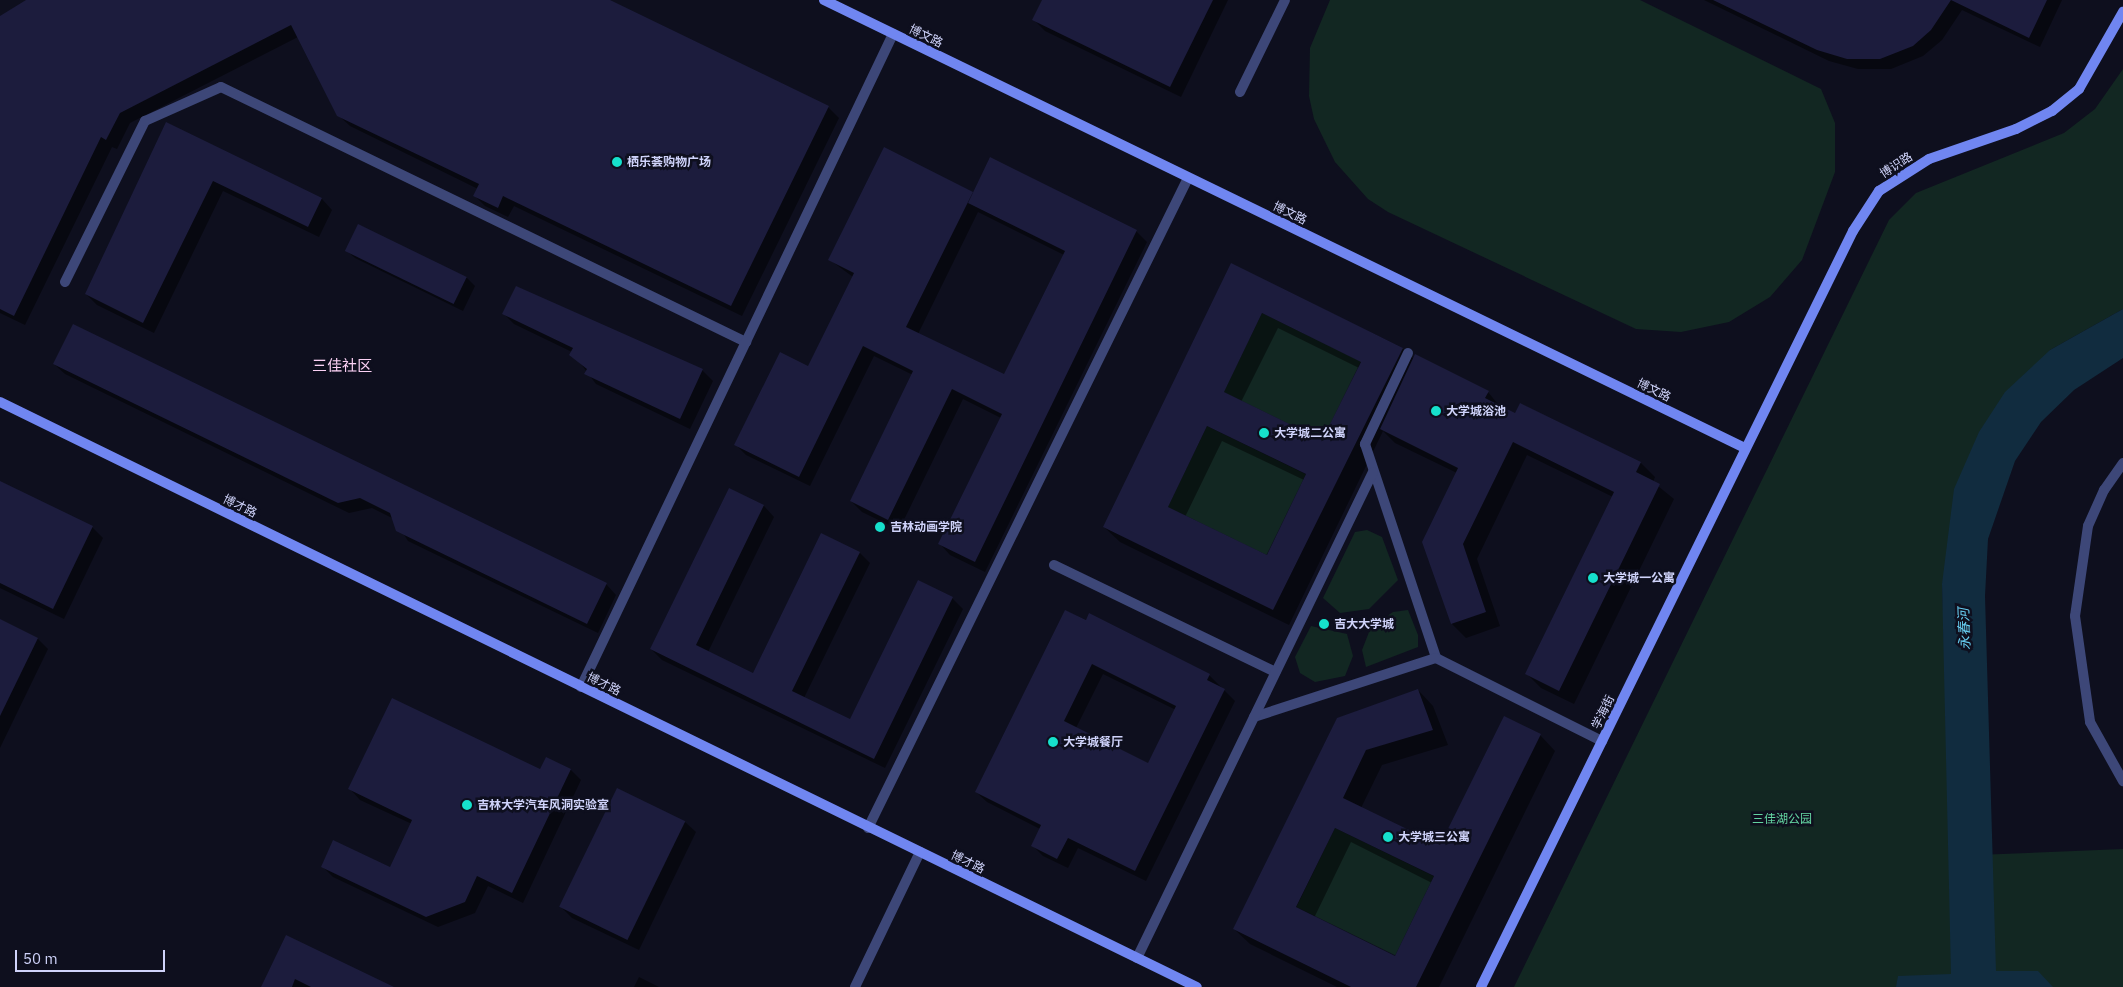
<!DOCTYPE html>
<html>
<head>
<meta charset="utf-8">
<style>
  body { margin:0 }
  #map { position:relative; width:2123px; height:987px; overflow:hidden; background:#0e0f1e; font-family:"IBM Plex Sans","Noto Sans SC",sans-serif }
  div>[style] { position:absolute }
  .green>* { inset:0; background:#122722; transform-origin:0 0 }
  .water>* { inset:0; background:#112c3f }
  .shadow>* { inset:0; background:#0007 }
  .building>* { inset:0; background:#1c1c3d; transform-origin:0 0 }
  .lane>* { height:10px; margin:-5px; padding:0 5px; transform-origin:5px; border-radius:5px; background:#3d4778 }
  .street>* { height:10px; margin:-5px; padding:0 5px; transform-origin:5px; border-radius:5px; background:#3d4778 }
  .secondary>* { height:10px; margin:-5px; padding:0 5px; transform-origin:5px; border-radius:5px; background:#7086f1 }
  .dots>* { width:14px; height:14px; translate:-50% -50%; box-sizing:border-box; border:2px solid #0e0f1e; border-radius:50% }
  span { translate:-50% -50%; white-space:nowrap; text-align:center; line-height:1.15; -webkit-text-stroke:5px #0e0f1e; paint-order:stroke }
  .street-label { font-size:12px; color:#cfd3fa }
  .poi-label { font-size:12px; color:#cfd3fa; font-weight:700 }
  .left { translate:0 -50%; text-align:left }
  .park-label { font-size:12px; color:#63d3a0 }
  .water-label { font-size:14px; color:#67cdf0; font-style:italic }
  .quarter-label { font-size:15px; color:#fbd1f4 }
  .scale { position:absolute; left:15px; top:950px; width:150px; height:22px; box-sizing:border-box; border:2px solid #cfd3fa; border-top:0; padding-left:6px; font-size:15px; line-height:18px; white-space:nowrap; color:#cfd3fa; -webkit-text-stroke:4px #0e0f1e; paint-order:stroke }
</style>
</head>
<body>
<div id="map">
  <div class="green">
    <i style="clip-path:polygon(1330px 0,1640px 0,1821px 89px,1835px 123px,1835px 172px,1802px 260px,1770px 297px,1729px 322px,1681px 332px,1636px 329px,1388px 212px,1368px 199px,1335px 162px,1314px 119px,1309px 96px,1310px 48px)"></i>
    <i style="clip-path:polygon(2123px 69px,2123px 309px,2050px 350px,1942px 584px,1952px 856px,2123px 849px,2123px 987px,1514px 987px,1889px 220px,1916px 193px,2064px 133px,2095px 109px)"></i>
    <i style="left:1262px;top:313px;width:110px;height:88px;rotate:26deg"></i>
    <i style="left:1207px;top:426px;width:110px;height:90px;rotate:26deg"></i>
    <i style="clip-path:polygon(1367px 530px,1382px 537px,1398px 580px,1369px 609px,1340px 613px,1323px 598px,1355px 532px)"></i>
    <i style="clip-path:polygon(1408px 610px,1418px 635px,1418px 647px,1366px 667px,1362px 650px,1371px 627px,1393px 612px)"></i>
    <i style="clip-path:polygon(1311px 626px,1347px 634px,1353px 656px,1345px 676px,1315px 682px,1300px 673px,1295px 657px)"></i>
    <i style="left:1335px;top:828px;width:110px;height:88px;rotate:26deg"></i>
  </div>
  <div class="water">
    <i style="clip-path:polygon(2123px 309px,2123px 358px,2074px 390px,2041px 422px,2015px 461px,1988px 539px,1985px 596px,1996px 971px,2038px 971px,2053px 987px,1896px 987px,1898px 976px,1951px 974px,1942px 584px,1954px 489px,1979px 432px,2005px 392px,2050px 350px)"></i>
  </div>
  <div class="shadow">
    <i style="clip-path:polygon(31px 0,607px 0,828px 107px,839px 118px,742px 316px,514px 206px,508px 217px,485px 206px,475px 196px,478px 189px,350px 126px,338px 115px,298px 37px,130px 123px,117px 149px,112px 147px,25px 325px,0 313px,0 19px)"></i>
    <i style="clip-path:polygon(1044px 0,1228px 0,1181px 97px,1045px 31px,1034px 20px)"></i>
    <i style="clip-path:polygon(1704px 0,2062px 0,2040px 47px,1962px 10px,1942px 40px,1923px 56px,1891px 69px,1858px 69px,1829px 61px)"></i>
    <i style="clip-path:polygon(167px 124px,322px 199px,332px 210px,319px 237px,223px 191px,154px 333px,97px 305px,86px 294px)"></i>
    <i style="clip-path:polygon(evenodd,972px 193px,1136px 231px,1147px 242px,985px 572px,950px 555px,940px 544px,1001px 418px,963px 399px,899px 530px,862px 512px,851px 501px,913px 375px,874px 356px,810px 486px,746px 455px,736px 445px,809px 367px,853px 277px,830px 260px,972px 193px,978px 212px,1064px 255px,1004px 376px,918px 334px,978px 212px)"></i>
    <i style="clip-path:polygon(358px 226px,467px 278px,475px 286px,463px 311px,355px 258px,347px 251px)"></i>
    <i style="clip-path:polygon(evenodd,1232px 265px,1401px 347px,1414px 359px,1488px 392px,1501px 408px,1516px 415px,1521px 404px,1641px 463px,1655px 477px,1653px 482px,1674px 499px,1574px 704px,1541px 688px,1527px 674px,1613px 497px,1527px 455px,1477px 559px,1500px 626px,1466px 638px,1452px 624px,1457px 473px,1395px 443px,1383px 431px,1289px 625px,1120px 542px,1104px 527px,1232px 265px,1278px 328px,1359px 368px,1323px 442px,1241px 402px,1278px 328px,1232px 265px,1222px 441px,1304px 480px,1268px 556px,1185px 517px,1222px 441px)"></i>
    <i style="clip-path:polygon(516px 287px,702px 370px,713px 381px,690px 429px,596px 384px,572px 352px,514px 324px,504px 314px)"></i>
    <i style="clip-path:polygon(54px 364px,606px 584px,616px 595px,598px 633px,408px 541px,394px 519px,372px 508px,349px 513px,65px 374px)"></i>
    <i style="clip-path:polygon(0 482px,92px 527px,103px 538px,64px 619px,0 588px)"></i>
    <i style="clip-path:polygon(729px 489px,764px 506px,774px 517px,708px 652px,754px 674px,860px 553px,870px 563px,804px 698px,850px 720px,952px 598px,963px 609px,885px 768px,662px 660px,651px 649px)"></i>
    <i style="clip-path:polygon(evenodd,1066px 611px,1209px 675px,1235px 701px,1146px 881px,1078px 848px,1068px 868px,1043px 856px,1032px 845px,1040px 829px,987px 802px,976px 792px,1066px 611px,1103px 674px,1176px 710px,1149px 764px,1076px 728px,1103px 674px)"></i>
    <i style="clip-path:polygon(0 620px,38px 639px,48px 649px,0 748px)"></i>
    <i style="clip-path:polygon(evenodd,1418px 690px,1433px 706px,1448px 745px,1382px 765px,1361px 808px,1441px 847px,1540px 735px,1555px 751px,1439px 987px,1337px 987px,1250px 944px,1234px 929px,1337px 719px,1418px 690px,1351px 842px,1432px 883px,1396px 958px,1314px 918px,1351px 842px)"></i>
    <i style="clip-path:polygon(541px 770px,571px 770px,581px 780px,523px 903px,488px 886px,475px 913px,438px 927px,333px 877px,322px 866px,391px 868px,412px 824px,360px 800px,350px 789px)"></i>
    <i style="clip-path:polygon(685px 822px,696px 832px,639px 950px,572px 918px,561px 907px)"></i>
    <i style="clip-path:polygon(287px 937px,390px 987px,263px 987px)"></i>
    <i style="clip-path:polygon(639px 977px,659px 987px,634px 987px)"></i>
  </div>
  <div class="building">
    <i style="clip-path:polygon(26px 0,610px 0,829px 106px,731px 306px,503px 196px,498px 208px,473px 196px,479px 184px,337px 116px,291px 25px,120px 113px,106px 140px,101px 137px,14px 316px,0 309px,0 16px)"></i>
    <i style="clip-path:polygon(1042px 0,1213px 0,1170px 87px,1032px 20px)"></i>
    <i style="clip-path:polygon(1713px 0,2047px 0,2029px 38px,1951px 0,1931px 30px,1913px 46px,1880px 59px,1847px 59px,1817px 50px)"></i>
    <i style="clip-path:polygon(166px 122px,322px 198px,308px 227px,213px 181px,143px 323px,85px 294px)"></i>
    <i style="clip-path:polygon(884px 147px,973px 192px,906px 327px,1004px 374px,1065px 251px,968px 203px,990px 157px,1137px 230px,975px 562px,938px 544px,1002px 414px,952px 389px,888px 520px,850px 501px,913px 371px,863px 346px,799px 477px,734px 445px,780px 352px,808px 366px,854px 273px,828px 260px)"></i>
    <i style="left:358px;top:224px;width:121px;height:30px;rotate:26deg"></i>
    <i style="clip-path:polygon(evenodd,1231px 263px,1403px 348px,1273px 610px,1103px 527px,1231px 263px,1262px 313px,1361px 362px,1322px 440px,1224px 392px,1262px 313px,1231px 263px,1207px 426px,1306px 474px,1267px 555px,1168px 507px,1207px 426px)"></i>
    <i style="clip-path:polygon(516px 286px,703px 369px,680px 419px,584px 374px,587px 369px,569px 355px,573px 348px,502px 314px)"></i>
    <i style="clip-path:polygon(73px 324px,607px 583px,587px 624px,396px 531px,390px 513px,360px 498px,338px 503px,53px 364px)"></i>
    <i style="clip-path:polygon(1415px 354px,1489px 391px,1485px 398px,1515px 413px,1520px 403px,1641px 462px,1636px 472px,1660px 484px,1559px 691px,1525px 674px,1614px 492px,1513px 442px,1463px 544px,1486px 612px,1451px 624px,1422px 542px,1458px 468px,1380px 429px)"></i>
    <i style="clip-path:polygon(0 481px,93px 526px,53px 609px,0 583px)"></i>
    <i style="clip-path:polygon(729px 488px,764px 505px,696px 645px,753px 673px,821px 533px,860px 552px,792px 691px,850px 719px,918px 580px,953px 597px,874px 759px,650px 649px)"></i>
    <i style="clip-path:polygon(evenodd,1065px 610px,1086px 620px,1089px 613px,1210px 674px,1207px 680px,1225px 689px,1135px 871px,1068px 838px,1057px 859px,1031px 846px,1041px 825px,975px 792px,1065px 610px,1092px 664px,1176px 706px,1148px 763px,1064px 721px,1092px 664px)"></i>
    <i style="clip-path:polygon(0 619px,38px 638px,0 716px)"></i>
    <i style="clip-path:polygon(evenodd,1418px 689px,1433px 730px,1366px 750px,1343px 798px,1440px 845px,1504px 716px,1541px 734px,1416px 987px,1351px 987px,1233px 929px,1337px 718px,1418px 689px,1335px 828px,1434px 876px,1395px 956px,1296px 907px,1335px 828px)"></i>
    <i style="clip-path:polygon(392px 698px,540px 769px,546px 757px,571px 769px,512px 893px,477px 876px,465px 902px,426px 917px,321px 867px,333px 840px,390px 867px,412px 820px,348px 789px)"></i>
    <i style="left:617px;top:788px;width:76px;height:132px;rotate:26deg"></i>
    <i style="clip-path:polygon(286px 935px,394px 987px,311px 987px,295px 979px,292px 987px,261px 987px)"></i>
  </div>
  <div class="lane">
    <i style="left:1240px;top:92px;width:102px;rotate:-63.9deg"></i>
    <i style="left:65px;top:282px;width:180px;rotate:-63.6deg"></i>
    <i style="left:145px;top:121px;width:83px;rotate:-24.1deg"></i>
    <i style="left:221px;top:87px;width:584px;rotate:25.91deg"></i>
    <i style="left:1408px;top:353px;width:101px;rotate:115.3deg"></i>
    <i style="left:1365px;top:444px;width:225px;rotate:71.6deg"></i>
    <i style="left:1436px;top:658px;width:186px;rotate:26.6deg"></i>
    <i style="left:2123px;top:463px;width:33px;rotate:125deg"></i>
    <i style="left:2104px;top:490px;width:39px;rotate:114deg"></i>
    <i style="left:2088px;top:526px;width:91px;rotate:98.2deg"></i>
    <i style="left:2075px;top:616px;width:107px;rotate:81.9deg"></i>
    <i style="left:2090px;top:722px;width:68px;rotate:60.8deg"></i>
    <i style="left:1054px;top:565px;width:246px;rotate:25.8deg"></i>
    <i style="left:581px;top:687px;width:724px;rotate:-64.46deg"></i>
    <i style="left:1254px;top:717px;width:191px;rotate:-18deg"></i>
    <i style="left:868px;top:828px;width:724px;rotate:-63.79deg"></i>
    <i style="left:1137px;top:958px;width:540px;rotate:-64.1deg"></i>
  </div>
  <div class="street">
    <i style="left:855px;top:987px;width:150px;rotate:-64.3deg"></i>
  </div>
  <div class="secondary">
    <i style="left:824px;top:0;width:1024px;rotate:25.94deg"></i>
    <i style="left:0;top:402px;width:1332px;rotate:26.05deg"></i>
    <i style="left:1481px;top:987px;width:843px;rotate:-63.8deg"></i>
    <i style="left:1853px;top:231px;width:48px;rotate:-57deg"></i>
    <i style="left:1879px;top:191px;width:59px;rotate:-32.6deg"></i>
    <i style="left:1929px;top:159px;width:92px;rotate:-19deg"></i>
    <i style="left:2016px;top:129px;width:40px;rotate:-26.6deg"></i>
    <i style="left:2052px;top:111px;width:35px;rotate:-39deg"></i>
    <i style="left:2079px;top:89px;width:89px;rotate:-60.3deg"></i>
  </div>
  <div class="dots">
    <i style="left:617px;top:162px;background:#16e0cc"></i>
    <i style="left:1436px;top:411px;background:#16e0cc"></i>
    <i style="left:1264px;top:433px;background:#16e0cc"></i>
    <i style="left:880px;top:527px;background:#16e0cc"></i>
    <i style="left:1593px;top:578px;background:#16e0cc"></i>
    <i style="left:1324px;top:624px;background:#16e0cc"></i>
    <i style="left:1053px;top:742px;background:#16e0cc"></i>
    <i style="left:467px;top:805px;background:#16e0cc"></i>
    <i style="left:1388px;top:837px;background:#16e0cc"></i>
  </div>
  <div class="street-label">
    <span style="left:926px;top:36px;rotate:26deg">博文路</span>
    <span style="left:1896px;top:165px;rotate:-33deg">博识路</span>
    <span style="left:1290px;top:213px;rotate:26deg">博文路</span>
    <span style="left:1654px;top:390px;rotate:26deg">博文路</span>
    <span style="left:240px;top:506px;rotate:26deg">博才路</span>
    <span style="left:604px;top:684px;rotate:26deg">博才路</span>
    <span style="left:1603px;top:712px;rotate:-64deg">学海街</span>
    <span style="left:968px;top:862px;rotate:26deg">博才路</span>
  </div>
  <div class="poi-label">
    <span class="left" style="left:627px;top:162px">栖乐荟购物广场</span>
    <span class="left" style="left:1446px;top:411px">大学城浴池</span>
    <span class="left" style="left:1274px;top:433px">大学城二公寓</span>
    <span class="left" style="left:890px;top:527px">吉林动画学院</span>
    <span class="left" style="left:1603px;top:578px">大学城一公寓</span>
    <span class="left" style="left:1334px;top:624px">吉大大学城</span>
    <span class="left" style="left:1063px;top:742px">大学城餐厅</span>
    <span class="left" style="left:477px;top:805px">吉林大学汽车风洞实验室</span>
    <span class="left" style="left:1398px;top:837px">大学城三公寓</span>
  </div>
  <div class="park-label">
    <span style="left:1782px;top:819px">三佳湖公园</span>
  </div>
  <div class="water-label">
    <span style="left:1964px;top:629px;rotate:-92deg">永春河</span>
  </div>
  <div class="quarter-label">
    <span style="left:342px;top:366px">三佳社区</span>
  </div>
  <div class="scale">50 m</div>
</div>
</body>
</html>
